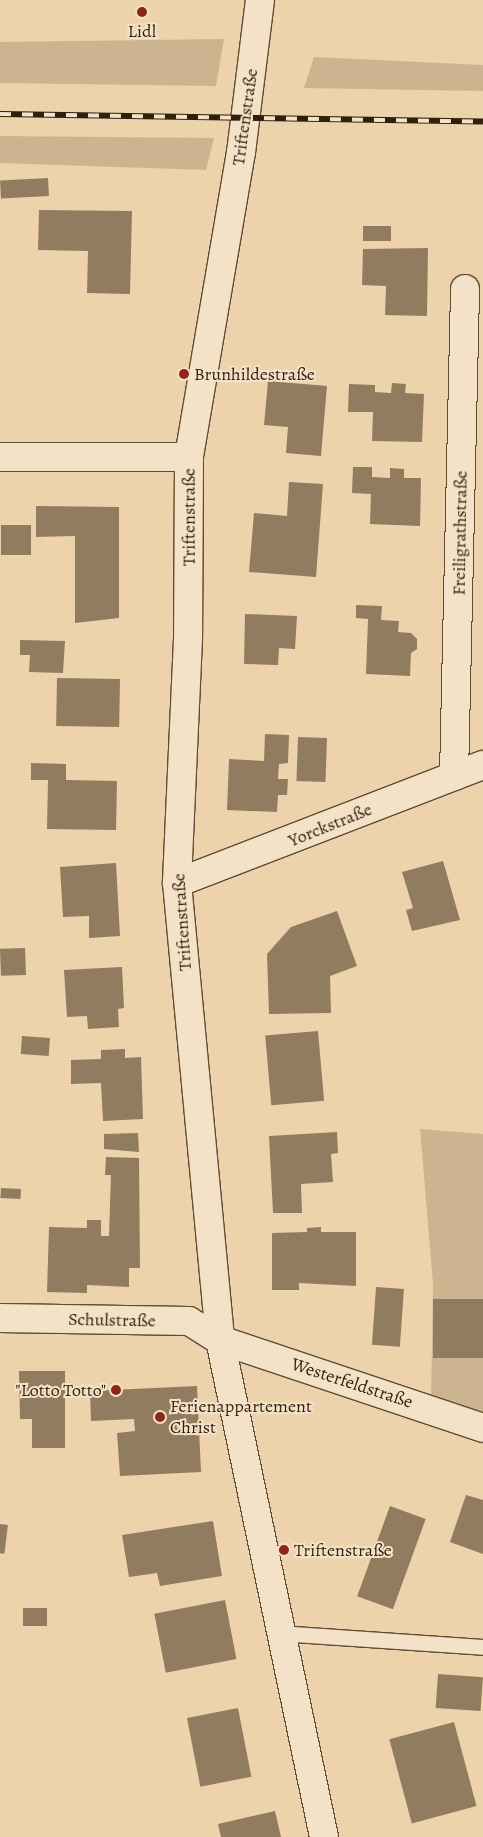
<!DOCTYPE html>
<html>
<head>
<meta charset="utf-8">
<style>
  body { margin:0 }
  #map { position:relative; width:483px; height:1837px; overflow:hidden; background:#ecd3ab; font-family:Alegreya,serif }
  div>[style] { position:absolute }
  .green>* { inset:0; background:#ccb490 }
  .building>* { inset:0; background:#927c5f; transform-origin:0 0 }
  .roads { filter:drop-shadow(1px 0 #604b34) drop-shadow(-1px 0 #604b34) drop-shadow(0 1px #604b34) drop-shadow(0 -1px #604b34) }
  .lane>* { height:15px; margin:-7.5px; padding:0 7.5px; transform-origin:7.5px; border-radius:7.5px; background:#f3e2c8 }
  .street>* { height:28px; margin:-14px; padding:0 14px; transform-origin:14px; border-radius:14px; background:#f3e2c8 }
  .rail>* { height:5.5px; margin-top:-2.75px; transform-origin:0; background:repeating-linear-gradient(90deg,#f3e2c8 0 11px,#311e0d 0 22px); box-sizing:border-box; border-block:1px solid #311e0d }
  .dots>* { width:14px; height:14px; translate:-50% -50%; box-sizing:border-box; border:2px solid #f3e2c8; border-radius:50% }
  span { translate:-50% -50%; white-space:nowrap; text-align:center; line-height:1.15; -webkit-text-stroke:4px #f3e2c8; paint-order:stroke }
  .poi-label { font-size:18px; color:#311e0d }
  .left { translate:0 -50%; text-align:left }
  .right { translate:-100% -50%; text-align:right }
  .street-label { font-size:18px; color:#311e0d }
</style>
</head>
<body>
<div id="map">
  <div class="green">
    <i style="clip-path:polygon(224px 39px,216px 86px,0 83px,0 42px)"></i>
    <i style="clip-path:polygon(314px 57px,483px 65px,483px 91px,304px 88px)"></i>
    <i style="clip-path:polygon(0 136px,214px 138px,206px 170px,0 163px)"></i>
    <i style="clip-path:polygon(420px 1129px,483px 1134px,483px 1418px,431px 1404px,433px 1284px)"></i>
  </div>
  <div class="building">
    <i style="left:48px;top:178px;width:18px;height:48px;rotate:87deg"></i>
    <i style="clip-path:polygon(39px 210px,132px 211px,130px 294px,87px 293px,88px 251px,38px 250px)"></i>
    <i style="left:363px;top:226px;width:28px;height:15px"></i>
    <i style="clip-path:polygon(428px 248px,427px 316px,385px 315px,386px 286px,362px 285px,363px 249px)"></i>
    <i style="clip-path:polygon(268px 381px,327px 386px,321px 456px,286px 453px,288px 427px,264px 425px)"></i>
    <i style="clip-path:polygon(392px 383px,406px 384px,405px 393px,424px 394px,422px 442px,372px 441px,373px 412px,348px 412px,349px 384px,375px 385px,375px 392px,391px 393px)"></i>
    <i style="clip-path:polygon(353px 467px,372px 467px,372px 477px,390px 478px,390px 468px,404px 469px,404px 478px,421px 478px,420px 526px,370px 524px,371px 494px,352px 493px)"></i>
    <i style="clip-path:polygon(289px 482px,323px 484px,316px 577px,249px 572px,254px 513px,287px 516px)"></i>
    <i style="clip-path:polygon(36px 506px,119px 507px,119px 618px,75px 623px,75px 536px,36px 537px)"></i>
    <i style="left:1px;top:525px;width:30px;height:30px"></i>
    <i style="clip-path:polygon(356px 605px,382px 606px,381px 620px,399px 621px,398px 632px,411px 633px,417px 639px,417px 649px,411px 653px,410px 676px,366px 674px,368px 619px,356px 618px)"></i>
    <i style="clip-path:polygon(245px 614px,297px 616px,295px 649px,279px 648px,278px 665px,244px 664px)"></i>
    <i style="clip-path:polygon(20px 640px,65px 641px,63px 673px,29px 672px,30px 655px,20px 655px)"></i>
    <i style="left:57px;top:678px;width:63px;height:48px;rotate:1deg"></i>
    <i style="clip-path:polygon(265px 734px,289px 735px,288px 763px,279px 764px,278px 779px,288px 779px,287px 795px,278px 795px,277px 812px,227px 810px,229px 759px,264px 761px)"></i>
    <i style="left:298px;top:737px;width:29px;height:44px;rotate:2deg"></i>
    <i style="clip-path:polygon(31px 763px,66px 764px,66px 780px,117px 781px,116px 830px,47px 829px,48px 780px,31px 780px)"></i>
    <i style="clip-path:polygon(443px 861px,460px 920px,412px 931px,406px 910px,413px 908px,402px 872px)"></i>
    <i style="clip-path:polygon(116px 863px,120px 936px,89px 938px,89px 916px,63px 917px,60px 867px)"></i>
    <i style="clip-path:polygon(337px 911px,357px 966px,330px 976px,331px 1013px,269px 1014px,267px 954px,291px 927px)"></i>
    <i style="left:25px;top:948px;width:27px;height:25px;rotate:88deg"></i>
    <i style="clip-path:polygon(122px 967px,124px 1008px,118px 1009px,119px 1027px,88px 1029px,87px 1016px,67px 1017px,64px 970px)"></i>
    <i style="left:318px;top:1031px;width:70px;height:53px;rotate:85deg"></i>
    <i style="left:22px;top:1036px;width:28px;height:18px;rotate:4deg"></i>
    <i style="clip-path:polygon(125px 1049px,125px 1058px,141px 1057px,143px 1119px,103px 1121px,101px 1083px,71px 1084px,71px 1060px,101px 1059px,101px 1050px)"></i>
    <i style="clip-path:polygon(337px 1132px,338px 1153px,331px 1154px,333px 1182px,301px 1184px,302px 1213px,273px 1213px,269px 1136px)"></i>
    <i style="clip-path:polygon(138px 1133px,139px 1152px,104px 1149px,104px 1134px)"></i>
    <i style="clip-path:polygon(106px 1157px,139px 1158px,140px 1268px,129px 1268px,129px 1287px,87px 1285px,87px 1293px,47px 1292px,49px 1227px,87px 1228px,87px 1220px,101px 1220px,101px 1236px,109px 1236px,111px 1175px,105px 1175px)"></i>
    <i style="left:1px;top:1188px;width:20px;height:10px;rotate:3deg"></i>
    <i style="clip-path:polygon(321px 1227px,321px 1232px,356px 1232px,356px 1286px,299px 1283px,299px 1290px,272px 1290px,272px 1233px,307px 1232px,307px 1228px)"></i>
    <i style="left:376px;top:1287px;width:28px;height:58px;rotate:4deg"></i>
    <i style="left:433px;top:1299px;width:50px;height:59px"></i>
    <i style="clip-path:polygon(19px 1371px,65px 1371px,65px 1448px,32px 1448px,32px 1419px,20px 1419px)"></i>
    <i style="clip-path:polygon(197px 1386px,201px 1472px,120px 1476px,117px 1433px,135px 1431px,134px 1419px,91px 1421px,90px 1391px)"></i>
    <i style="clip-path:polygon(466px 1495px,483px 1500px,483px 1554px,450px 1542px)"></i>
    <i style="left:390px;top:1506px;width:38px;height:96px;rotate:20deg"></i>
    <i style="clip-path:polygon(213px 1521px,222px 1576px,160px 1586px,157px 1573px,129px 1577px,122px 1535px)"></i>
    <i style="left:0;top:1524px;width:8px;height:29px;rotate:7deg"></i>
    <i style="left:225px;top:1600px;width:60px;height:72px;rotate:79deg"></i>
    <i style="left:23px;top:1608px;width:24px;height:18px"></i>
    <i style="left:438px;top:1674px;width:45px;height:34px;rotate:4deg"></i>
    <i style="left:238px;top:1708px;width:70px;height:52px;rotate:79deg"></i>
    <i style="left:454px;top:1722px;width:87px;height:67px;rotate:75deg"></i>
    <i style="clip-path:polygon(275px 1811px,281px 1837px,221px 1837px,218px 1824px)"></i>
  </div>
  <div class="roads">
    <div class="lane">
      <i style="left:279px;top:1633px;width:204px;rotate:3.9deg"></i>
    </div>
    <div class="street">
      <i style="left:260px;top:0;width:153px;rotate:97.1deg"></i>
      <i style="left:241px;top:152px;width:309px;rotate:99.7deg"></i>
      <i style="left:189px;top:457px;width:182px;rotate:90.3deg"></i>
      <i style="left:188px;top:639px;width:244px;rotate:92.6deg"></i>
      <i style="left:177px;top:883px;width:459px;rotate:84.6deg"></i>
      <i style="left:220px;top:1340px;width:508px;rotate:78.18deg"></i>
      <i style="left:0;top:457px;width:189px"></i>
      <i style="left:454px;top:776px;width:487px;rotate:-88.7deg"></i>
      <i style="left:177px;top:883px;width:328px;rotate:-21.1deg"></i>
      <i style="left:0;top:1318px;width:189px;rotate:0.9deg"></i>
      <i style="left:189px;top:1321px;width:36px;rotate:32deg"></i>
      <i style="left:220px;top:1340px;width:277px;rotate:18.5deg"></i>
    </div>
  </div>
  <div class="rail">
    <i style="left:0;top:114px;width:483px;rotate:0.9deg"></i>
  </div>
  <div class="dots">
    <i style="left:142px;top:12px;background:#8f2418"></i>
    <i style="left:184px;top:374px;background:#8f2418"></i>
    <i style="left:116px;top:1390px;background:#8f2418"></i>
    <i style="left:160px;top:1417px;background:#8f2418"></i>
    <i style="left:284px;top:1550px;background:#8f2418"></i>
  </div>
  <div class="poi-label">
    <span style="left:142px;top:31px">Lidl</span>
    <span class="left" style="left:194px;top:374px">Brunhildestraße</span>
    <span class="right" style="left:106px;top:1390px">"Lotto Totto"</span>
    <span class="left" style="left:170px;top:1417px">Ferienappartement<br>Christ</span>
    <span class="left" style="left:294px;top:1550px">Triftenstraße</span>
  </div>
  <div class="street-label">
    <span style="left:245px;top:117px;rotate:-82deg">Triftenstraße</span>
    <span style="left:189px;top:517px;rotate:-90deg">Triftenstraße</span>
    <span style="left:460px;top:533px;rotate:-89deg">Freiligrathstraße</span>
    <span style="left:330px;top:825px;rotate:-22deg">Yorckstraße</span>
    <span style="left:182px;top:922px;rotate:-94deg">Triftenstraße</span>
    <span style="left:112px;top:1320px;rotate:1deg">Schulstraße</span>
    <span style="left:352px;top:1383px;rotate:18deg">Westerfeldstraße</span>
  </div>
</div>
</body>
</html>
